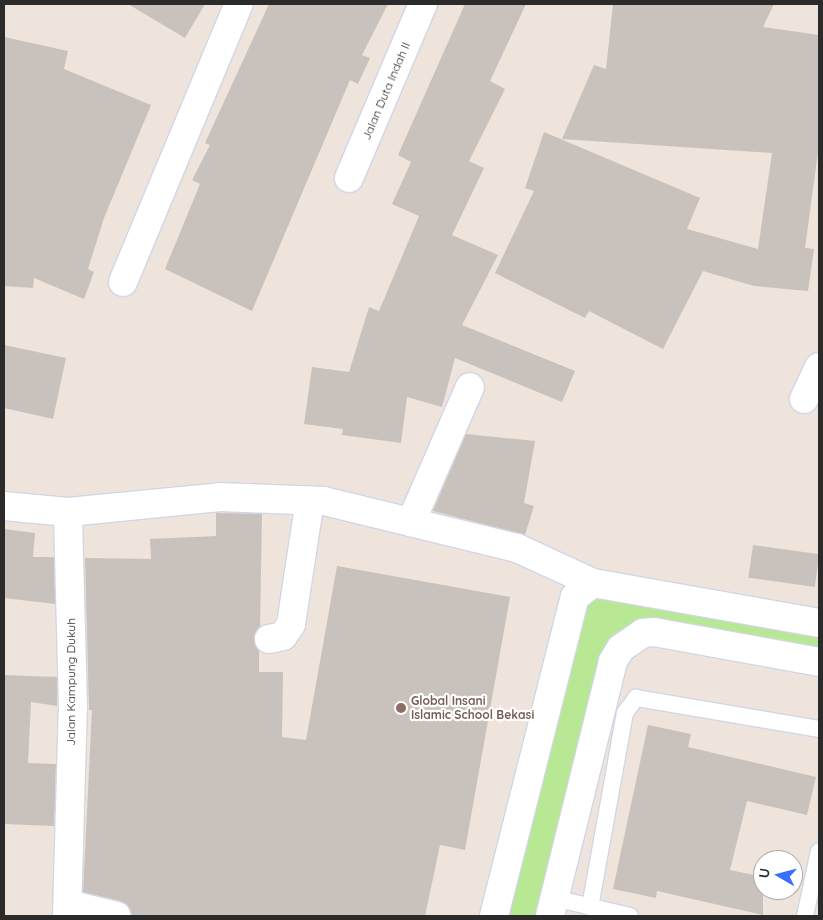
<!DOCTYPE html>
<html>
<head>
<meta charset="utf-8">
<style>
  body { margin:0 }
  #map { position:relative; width:823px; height:920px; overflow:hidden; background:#eee4dc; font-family:Quicksand,sans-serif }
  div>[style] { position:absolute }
  .green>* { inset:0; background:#b9e894 }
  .building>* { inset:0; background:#c9c1bb; transform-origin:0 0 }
  .roads { filter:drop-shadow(1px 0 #d1d6e5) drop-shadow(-1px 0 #d1d6e5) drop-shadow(0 1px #d1d6e5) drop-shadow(0 -1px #d1d6e5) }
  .lane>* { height:16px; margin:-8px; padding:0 8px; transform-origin:8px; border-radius:8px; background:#fff }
  .street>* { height:28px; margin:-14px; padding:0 14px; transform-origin:14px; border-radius:14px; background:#fff }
  .dots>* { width:14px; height:14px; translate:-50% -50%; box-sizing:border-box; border:2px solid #fff; border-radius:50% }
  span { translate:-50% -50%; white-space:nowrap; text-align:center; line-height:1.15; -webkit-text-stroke:4.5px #fff; paint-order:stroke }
  .street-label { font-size:12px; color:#2b2b2b }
  .education-label { font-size:12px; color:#785e54; font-weight:700 }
  .left { translate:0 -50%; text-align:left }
  .frame { position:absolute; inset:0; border:5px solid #2b2b2b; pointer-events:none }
  .north { position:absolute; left:753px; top:850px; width:50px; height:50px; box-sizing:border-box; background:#fff; border:1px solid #aaa; border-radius:50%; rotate:278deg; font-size:14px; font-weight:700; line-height:20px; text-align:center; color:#2b2b2b }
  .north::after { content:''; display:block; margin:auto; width:18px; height:22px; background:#3770ff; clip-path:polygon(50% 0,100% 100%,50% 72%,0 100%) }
</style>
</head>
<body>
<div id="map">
  <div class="green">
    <i style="clip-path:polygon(593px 583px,819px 623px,819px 662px,630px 640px,552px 916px,494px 916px)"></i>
  </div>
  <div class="building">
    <i style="clip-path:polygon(128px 4px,205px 4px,185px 38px)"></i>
    <i style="clip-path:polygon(269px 4px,388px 4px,362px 55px,370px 58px,358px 84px,350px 80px,252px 311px,165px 269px,200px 184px,192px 180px,210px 145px,205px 143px)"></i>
    <i style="clip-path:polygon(465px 4px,526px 4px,490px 81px,505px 89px,469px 161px,484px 168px,452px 235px,498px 255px,462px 325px,575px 371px,562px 402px,455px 358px,442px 407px,407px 397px,401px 443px,342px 435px,343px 429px,304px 424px,312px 367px,349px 372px,369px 307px,379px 311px,419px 216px,392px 204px,411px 162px,398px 155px)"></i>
    <i style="clip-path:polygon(613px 4px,774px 4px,763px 27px,819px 35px,819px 145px,805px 248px,814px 249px,808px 291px,754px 286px,703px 271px,663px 349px,589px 311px,585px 318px,495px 273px,534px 191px,525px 188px,544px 132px,700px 198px,687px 229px,758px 249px,772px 153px,562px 139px,594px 65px,606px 69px)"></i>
    <i style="clip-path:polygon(4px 37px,68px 51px,64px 69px,151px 105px,104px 218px,88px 269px,94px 272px,84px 299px,34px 278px,33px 288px,4px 286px)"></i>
    <i style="clip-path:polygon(4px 345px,66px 358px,53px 419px,4px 408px)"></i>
    <i style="clip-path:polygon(466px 434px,535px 441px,524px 503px,534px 506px,525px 535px,433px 511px)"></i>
    <i style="clip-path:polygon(216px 513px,262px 514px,260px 627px,254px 642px,259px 651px,259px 672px,283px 672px,282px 737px,306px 740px,337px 566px,510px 597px,465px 850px,440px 845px,425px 916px,132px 916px,121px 901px,83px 892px,92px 710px,89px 710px,85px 558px,151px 559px,150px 539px,216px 536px)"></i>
    <i style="clip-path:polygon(4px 529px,35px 533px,33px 557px,54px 557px,55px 604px,4px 598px)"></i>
    <i style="left:753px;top:545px;width:67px;height:33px;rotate:8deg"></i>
    <i style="clip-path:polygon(4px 675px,57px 677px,57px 706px,31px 702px,28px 763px,56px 764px,54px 826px,4px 824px)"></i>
    <i style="clip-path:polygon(648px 725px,691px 734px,688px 747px,816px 777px,807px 815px,747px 801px,730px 870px,763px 877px,763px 915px,657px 891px,656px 898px,613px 889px)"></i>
  </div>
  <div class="roads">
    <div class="lane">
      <i style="left:554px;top:898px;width:78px;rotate:13.3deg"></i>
      <i style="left:590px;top:907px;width:197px;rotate:-79.8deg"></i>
      <i style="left:625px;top:713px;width:19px;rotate:-54deg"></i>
      <i style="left:636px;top:698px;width:186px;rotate:9.6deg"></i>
      <i style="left:805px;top:916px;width:66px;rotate:-77.8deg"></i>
    </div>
    <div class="street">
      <i style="left:349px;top:178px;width:189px;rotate:-67deg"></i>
      <i style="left:123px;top:282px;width:301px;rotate:-67.4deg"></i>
      <i style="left:804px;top:399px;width:35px;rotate:-65deg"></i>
      <i style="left:4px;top:506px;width:64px;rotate:5.4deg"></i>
      <i style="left:68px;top:512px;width:153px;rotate:-5.6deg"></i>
      <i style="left:220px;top:497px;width:104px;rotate:2.2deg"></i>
      <i style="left:324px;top:501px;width:199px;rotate:13.7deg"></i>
      <i style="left:517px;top:548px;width:84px;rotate:24.7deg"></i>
      <i style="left:411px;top:522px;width:147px;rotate:-66.4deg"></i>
      <i style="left:269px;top:639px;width:14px;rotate:-12deg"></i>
      <i style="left:283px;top:636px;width:14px;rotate:-56deg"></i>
      <i style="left:291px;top:624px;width:125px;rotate:-81.3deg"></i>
      <i style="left:68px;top:904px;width:50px;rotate:13.8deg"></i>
      <i style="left:67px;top:916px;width:209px;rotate:-88.4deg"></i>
      <i style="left:73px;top:707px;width:195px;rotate:-91.5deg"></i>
      <i style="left:494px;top:916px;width:329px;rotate:-75.8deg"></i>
      <i style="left:575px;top:597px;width:23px;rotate:-38deg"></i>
      <i style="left:593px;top:583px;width:230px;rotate:10deg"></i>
      <i style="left:550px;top:916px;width:263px;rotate:-76.1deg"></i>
      <i style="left:613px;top:661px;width:15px;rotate:-58deg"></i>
      <i style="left:621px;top:648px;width:27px;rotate:-34deg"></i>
      <i style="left:643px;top:633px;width:11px;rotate:-5deg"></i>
      <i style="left:654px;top:632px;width:168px;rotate:10.3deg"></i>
    </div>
  </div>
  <div class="dots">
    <i style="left:401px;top:708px;background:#8d6e63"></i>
  </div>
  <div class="street-label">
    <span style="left:386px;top:91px;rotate:-67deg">Jalan Duta Indah II</span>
    <span style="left:71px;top:682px;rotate:-90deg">Jalan Kampung Dukuh</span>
  </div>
  <div class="education-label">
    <span class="left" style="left:411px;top:708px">Global Insani<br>Islamic School Bekasi</span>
  </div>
  <div class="frame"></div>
  <div class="north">U</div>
</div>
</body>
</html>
